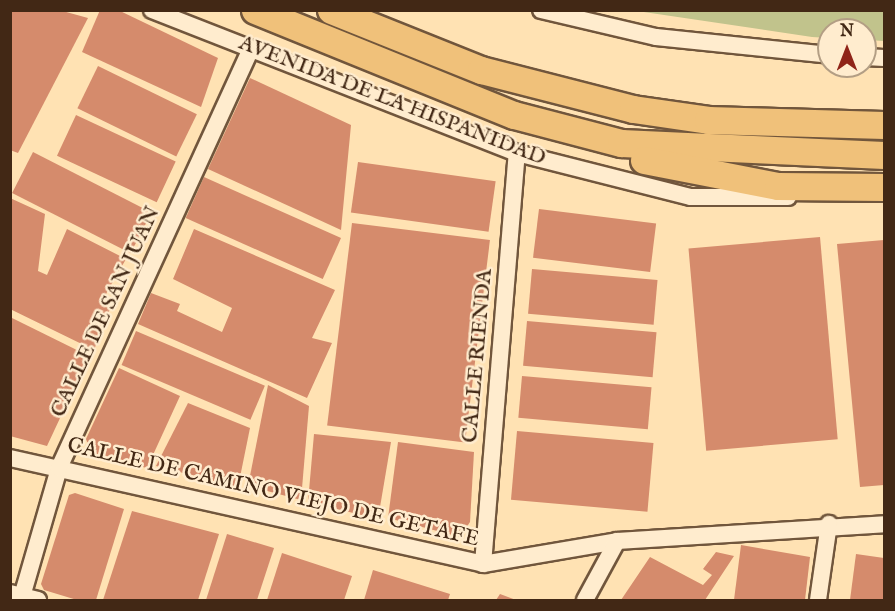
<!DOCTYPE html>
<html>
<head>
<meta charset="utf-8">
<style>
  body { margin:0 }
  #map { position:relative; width:895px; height:611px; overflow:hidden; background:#ffe2b3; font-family:"IM FELL English",serif }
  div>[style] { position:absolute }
  .green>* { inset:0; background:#c1c38c }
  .building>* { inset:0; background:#d58b6c; transform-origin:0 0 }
  .roads { filter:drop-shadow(2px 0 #71563c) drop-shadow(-2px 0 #71563c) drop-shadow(0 2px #71563c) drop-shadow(0 -2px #71563c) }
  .minor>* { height:16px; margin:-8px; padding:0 8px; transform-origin:8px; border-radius:8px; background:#ffecce }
  .primary>* { height:27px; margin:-13.5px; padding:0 13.5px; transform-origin:13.5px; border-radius:13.5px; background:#f0c17a }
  span { translate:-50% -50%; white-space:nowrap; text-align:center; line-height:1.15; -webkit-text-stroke:5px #ffecce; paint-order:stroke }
  .street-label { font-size:22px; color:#422815 }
  .frame { position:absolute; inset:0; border:12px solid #422815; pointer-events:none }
  .north { position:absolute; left:817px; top:18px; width:60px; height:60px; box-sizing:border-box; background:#ffecce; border:2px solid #b39e84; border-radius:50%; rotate:0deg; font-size:16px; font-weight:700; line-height:24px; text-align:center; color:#422815 }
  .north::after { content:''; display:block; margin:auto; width:21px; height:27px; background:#8f2418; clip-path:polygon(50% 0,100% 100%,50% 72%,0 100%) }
</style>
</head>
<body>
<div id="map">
  <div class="green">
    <i style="clip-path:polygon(637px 11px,884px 11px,884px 41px,865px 40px,865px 30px,829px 30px,829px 38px,812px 37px)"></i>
  </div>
  <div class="building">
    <i style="clip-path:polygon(10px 10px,59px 10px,88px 18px,18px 153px,10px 150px)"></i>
    <i style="clip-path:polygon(100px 10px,118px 10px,218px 58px,201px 107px,82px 52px)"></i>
    <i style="left:98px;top:66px;width:110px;height:47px;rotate:26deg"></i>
    <i style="clip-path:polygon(250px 78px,351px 125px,341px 230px,208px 169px)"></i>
    <i style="left:76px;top:115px;width:110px;height:45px;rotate:25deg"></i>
    <i style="left:33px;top:152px;width:133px;height:46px;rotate:27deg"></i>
    <i style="left:358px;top:162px;width:139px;height:51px;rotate:8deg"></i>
    <i style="left:204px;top:177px;width:150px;height:45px;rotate:24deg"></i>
    <i style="clip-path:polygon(10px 198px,45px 214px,38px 271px,47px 275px,67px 229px,126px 259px,107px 292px,103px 304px,110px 309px,94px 350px,10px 309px)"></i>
    <i style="left:539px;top:209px;width:118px;height:49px;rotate:7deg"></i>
    <i style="left:352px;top:223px;width:139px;height:204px;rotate:7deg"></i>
    <i style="clip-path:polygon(194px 229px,335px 290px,312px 338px,332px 343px,307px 398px,138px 324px,151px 293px,180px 304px,177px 311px,222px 332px,232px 308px,173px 279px)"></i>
    <i style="left:820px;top:237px;width:203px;height:132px;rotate:85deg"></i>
    <i style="clip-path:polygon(884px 240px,884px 485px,860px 487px,837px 244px)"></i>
    <i style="left:532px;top:269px;width:126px;height:45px;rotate:5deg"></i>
    <i style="clip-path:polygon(10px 317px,89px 356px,47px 446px,10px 436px)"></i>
    <i style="left:527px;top:321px;width:130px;height:45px;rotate:5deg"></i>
    <i style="left:136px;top:331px;width:140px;height:37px;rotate:23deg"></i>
    <i style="clip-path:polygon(119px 368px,180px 396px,147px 468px,92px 455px,86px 439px)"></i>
    <i style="left:522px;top:376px;width:130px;height:42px;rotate:5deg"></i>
    <i style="clip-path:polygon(268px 385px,309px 406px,301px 500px,248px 486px)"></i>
    <i style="clip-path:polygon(188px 403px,250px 428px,238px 487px,156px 466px)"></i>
    <i style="left:517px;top:431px;width:137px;height:69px;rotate:5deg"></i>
    <i style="clip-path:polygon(314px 434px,391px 442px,378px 519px,308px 502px)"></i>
    <i style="clip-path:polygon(398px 442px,474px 452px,470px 522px,460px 537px,388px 518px)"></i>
    <i style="clip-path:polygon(75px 493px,124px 509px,96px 600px,77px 600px,44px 590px,41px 584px,69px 495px)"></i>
    <i style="clip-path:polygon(132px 511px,219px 534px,198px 600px,103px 600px)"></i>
    <i style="clip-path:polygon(227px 534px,274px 548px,257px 600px,206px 600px)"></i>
    <i style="clip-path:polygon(741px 545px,810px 557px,805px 600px,734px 600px)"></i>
    <i style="clip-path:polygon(716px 552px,734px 556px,705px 600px,621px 600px,650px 557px,703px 585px,712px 575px,703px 569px)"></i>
    <i style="clip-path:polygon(282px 553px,352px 576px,344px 600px,267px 600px)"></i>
    <i style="clip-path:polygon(856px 554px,884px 558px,884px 600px,850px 600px)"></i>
    <i style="clip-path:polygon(373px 570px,450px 594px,448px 600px,364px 600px)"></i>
    <i style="clip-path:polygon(500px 594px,516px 600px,496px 600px)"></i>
  </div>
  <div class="roads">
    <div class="minor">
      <i style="left:152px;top:10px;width:392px;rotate:21.4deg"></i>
      <i style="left:517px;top:153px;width:179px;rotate:14.2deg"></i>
      <i style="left:691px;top:197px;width:97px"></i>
      <i style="left:541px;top:10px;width:118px;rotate:13.2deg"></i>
      <i style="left:656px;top:37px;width:174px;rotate:5.9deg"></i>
      <i style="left:865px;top:57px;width:19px;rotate:3deg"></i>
      <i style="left:10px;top:458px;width:485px;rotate:12.6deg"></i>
      <i style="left:483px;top:564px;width:136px;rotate:-9.7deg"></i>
      <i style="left:617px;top:541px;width:268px;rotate:-3.6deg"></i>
      <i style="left:483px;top:564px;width:412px;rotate:-85.3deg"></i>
      <i style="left:10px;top:593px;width:29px;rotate:14deg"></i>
      <i style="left:21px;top:600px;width:137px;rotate:-73.9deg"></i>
      <i style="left:59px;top:468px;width:461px;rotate:-65.4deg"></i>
      <i style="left:585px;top:600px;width:67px;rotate:-61.5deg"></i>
      <i style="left:818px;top:600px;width:77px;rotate:-81.8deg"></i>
    </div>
    <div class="primary">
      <i style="left:255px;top:10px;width:279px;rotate:22.1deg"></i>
      <i style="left:514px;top:115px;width:111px;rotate:14.7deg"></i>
      <i style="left:621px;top:143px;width:263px;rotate:2.6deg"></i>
      <i style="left:331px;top:10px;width:162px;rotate:21.8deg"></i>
      <i style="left:481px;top:70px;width:157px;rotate:14.4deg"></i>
      <i style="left:633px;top:109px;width:76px;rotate:8.3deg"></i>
      <i style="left:708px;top:120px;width:176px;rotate:1.6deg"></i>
      <i style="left:644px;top:160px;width:136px;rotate:11deg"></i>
      <i style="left:778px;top:186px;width:106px;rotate:0.5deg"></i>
    </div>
  </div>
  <div class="street-label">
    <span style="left:392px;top:101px;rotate:21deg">AVENIDA DE LA HISPANIDAD</span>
    <span style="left:106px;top:312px;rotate:-65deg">CALLE DE SAN JUAN</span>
    <span style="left:478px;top:356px;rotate:-85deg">CALLE RIENDA</span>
    <span style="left:273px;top:493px;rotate:13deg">CALLE DE CAMINO VIEJO DE GETAFE</span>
  </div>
  <div class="frame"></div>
  <div class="north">N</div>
</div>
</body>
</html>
